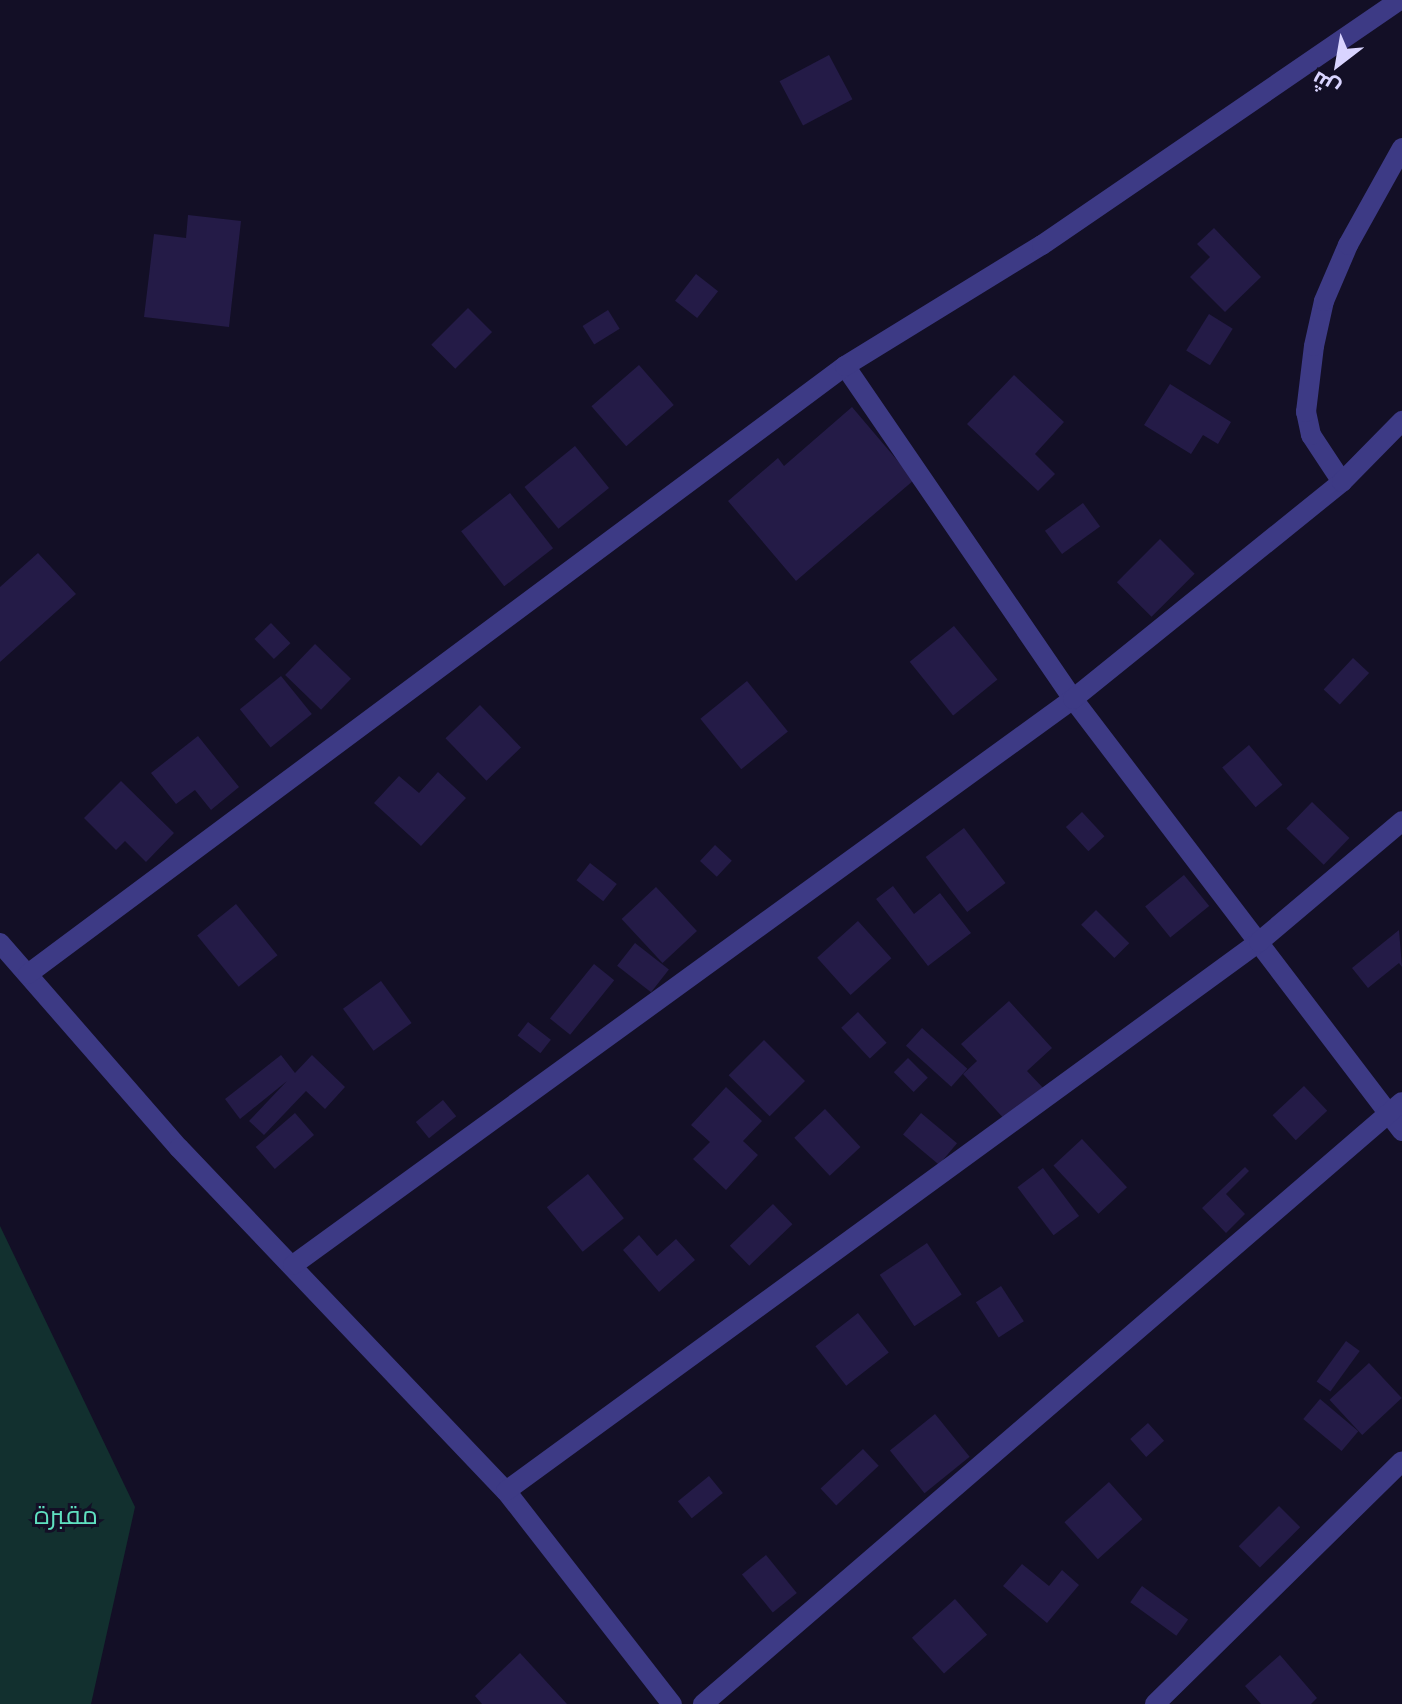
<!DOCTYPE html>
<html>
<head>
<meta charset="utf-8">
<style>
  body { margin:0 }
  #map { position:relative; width:1402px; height:1704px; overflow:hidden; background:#130f26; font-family:"PT Sans",Cairo,sans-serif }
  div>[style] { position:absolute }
  .green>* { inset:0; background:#12302f }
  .building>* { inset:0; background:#241b47; transform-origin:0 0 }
  .street>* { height:20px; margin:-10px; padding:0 10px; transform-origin:10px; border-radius:10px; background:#3d3a85 }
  span { translate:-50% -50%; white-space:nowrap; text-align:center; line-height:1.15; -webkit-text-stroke:6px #130f26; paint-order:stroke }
  .park-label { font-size:26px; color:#5fe0c0 }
  .north { position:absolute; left:1298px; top:24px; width:80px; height:80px; -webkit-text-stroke:6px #130f26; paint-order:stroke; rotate:211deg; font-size:22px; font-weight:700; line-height:32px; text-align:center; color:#d9d4ff }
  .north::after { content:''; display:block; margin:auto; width:28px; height:36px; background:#d9d4ff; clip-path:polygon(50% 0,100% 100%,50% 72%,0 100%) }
</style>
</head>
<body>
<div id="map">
  <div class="green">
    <i style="clip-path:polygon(0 1226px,135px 1507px,91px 1704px,0 1704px)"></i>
  </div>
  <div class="building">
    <i style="left:829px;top:55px;width:50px;height:56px;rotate:62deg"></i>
    <i style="clip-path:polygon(188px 215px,241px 221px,229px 327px,144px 317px,154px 234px,186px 238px)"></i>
    <i style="clip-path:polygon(1214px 228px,1261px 277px,1225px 312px,1190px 277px,1210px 257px,1197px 244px)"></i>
    <i style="left:696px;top:274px;width:28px;height:34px;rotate:38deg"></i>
    <i style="left:468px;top:308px;width:34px;height:52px;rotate:45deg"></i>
    <i style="left:608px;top:310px;width:22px;height:30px;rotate:58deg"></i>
    <i style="left:1209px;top:314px;width:28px;height:43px;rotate:32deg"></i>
    <i style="left:639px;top:365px;width:53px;height:63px;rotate:49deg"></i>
    <i style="clip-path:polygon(1014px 375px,1064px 422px,1035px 454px,1055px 474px,1038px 491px,967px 424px)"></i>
    <i style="clip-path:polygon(1170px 384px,1231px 422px,1218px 444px,1203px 435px,1191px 454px,1144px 425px)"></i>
    <i style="clip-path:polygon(852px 407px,914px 480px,796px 581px,728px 501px,778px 458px,784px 466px)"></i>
    <i style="left:575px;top:446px;width:54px;height:65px;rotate:51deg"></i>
    <i style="left:510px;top:493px;width:70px;height:62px;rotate:52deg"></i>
    <i style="left:1083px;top:503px;width:29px;height:47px;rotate:54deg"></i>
    <i style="left:1160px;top:539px;width:49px;height:61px;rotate:45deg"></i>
    <i style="clip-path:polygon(38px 553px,76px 594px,0 662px,0 587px)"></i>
    <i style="left:271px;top:623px;width:28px;height:23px;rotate:46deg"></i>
    <i style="left:954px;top:626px;width:69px;height:57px;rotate:51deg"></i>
    <i style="left:315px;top:644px;width:50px;height:43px;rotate:44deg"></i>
    <i style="left:1353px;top:658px;width:22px;height:43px;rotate:43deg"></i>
    <i style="left:281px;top:676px;width:49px;height:53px;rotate:51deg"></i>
    <i style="left:747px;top:681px;width:65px;height:60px;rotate:51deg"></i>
    <i style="left:480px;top:705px;width:59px;height:48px;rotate:46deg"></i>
    <i style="clip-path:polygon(198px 736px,239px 787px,211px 810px,195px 790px,176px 804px,151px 773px)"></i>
    <i style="left:1249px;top:745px;width:52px;height:35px;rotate:50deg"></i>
    <i style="clip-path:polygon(438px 772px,466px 798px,421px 846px,374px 803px,399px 776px,419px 793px)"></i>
    <i style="clip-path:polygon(121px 781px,174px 833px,146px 862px,125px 841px,116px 850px,84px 818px)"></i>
    <i style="left:1312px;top:802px;width:52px;height:37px;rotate:44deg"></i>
    <i style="left:1082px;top:812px;width:33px;height:22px;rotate:47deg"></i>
    <i style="left:964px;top:828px;width:69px;height:48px;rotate:53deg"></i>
    <i style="left:715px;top:845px;width:23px;height:22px;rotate:43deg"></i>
    <i style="left:590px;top:863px;width:34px;height:22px;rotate:38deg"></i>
    <i style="left:1184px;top:875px;width:40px;height:50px;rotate:51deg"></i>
    <i style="clip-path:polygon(893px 886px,914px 914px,940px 893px,971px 933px,928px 966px,876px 899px)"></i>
    <i style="left:656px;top:887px;width:60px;height:47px;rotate:47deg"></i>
    <i style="left:236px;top:904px;width:66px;height:50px;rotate:51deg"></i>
    <i style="left:1096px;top:910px;width:47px;height:21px;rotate:45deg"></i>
    <i style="left:858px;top:921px;width:50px;height:55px;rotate:48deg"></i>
    <i style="clip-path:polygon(1399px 930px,1402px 967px,1399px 963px,1368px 988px,1352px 968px)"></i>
    <i style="left:635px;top:943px;width:43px;height:29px;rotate:38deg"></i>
    <i style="left:594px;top:964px;width:26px;height:70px;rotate:39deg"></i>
    <i style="left:381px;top:981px;width:52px;height:47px;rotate:54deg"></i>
    <i style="clip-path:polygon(1009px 1001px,1052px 1048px,1027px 1071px,1045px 1090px,1008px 1123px,963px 1074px,977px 1061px,961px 1044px)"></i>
    <i style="left:858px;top:1012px;width:42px;height:23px;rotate:47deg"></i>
    <i style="left:528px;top:1022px;width:29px;height:17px;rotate:38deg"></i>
    <i style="left:922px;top:1028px;width:61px;height:24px;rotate:42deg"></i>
    <i style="left:764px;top:1040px;width:58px;height:50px;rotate:45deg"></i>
    <i style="clip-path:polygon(281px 1055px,295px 1073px,312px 1055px,345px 1087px,325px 1109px,306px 1091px,264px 1135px,249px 1121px,287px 1081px,240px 1119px,225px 1099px)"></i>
    <i style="left:908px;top:1058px;width:28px;height:20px;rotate:45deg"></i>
    <i style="left:1304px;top:1086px;width:34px;height:43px;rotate:47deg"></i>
    <i style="clip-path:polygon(726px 1087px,762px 1121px,743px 1141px,758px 1155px,726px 1190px,693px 1159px,710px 1142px,691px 1125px)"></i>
    <i style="left:443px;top:1100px;width:21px;height:35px;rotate:51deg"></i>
    <i style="left:825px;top:1109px;width:52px;height:42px;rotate:47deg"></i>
    <i style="left:295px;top:1113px;width:29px;height:52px;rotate:49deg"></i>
    <i style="left:921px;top:1113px;width:47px;height:28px;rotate:40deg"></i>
    <i style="left:1082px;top:1139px;width:66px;height:39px;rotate:47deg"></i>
    <i style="clip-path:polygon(1245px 1167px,1249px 1171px,1226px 1194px,1245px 1214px,1226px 1233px,1202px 1208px)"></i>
    <i style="left:1043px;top:1168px;width:60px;height:32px;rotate:53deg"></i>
    <i style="left:588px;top:1174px;width:57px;height:53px;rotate:51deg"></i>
    <i style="left:773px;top:1204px;width:28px;height:60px;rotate:46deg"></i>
    <i style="clip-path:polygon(639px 1235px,657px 1256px,676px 1239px,695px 1260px,659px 1292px,623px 1250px)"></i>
    <i style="left:927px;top:1243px;width:62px;height:57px;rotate:56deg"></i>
    <i style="left:1001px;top:1286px;width:42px;height:30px;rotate:57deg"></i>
    <i style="left:858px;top:1313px;width:50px;height:54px;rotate:52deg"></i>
    <i style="left:1346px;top:1341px;width:17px;height:50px;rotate:36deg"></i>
    <i style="left:1369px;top:1363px;width:48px;height:54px;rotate:47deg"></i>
    <i style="left:1320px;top:1399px;width:50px;height:26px;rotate:40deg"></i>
    <i style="left:935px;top:1414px;width:55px;height:58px;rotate:51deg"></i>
    <i style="left:1148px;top:1423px;width:24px;height:24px;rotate:48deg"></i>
    <i style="left:863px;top:1449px;width:23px;height:58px;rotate:47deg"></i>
    <i style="left:709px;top:1476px;width:22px;height:40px;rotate:51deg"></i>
    <i style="left:1109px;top:1482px;width:50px;height:60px;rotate:48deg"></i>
    <i style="left:1279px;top:1506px;width:30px;height:57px;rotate:45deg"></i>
    <i style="left:766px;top:1555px;width:49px;height:31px;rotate:51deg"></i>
    <i style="clip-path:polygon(1022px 1564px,1049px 1586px,1062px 1570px,1079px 1585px,1047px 1623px,1003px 1586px)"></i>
    <i style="left:1142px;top:1586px;width:57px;height:20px;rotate:36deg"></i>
    <i style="left:955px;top:1599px;width:48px;height:58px;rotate:48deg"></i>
    <i style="clip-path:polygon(520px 1653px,567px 1704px,482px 1704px,475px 1696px)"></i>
    <i style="clip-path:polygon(1280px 1655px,1317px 1698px,1311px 1704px,1261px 1704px,1245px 1686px)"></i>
  </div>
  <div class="street">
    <i style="left:845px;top:366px;width:404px;rotate:55.6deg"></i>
    <i style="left:1073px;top:699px;width:543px;rotate:52.71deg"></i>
    <i style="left:1342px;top:482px;width:56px;rotate:-123.4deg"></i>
    <i style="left:1311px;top:435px;width:24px;rotate:-102deg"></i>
    <i style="left:1306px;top:412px;width:66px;rotate:-83.1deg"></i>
    <i style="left:1314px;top:346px;width:46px;rotate:-77.5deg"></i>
    <i style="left:1324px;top:301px;width:61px;rotate:-66.8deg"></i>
    <i style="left:1348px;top:245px;width:111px;rotate:-60.9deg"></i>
    <i style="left:0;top:943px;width:272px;rotate:48.9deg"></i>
    <i style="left:179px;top:1148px;width:474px;rotate:46.4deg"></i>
    <i style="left:506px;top:1491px;width:270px;rotate:52.1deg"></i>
    <i style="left:28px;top:974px;width:1018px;rotate:-36.66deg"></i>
    <i style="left:845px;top:366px;width:231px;rotate:-31.6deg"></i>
    <i style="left:1042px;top:245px;width:434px;rotate:-34.4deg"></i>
    <i style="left:293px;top:1265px;width:964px;rotate:-35.97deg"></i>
    <i style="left:1073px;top:699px;width:346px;rotate:-38.9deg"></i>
    <i style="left:1342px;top:482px;width:86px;rotate:-45.5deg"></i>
    <i style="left:506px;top:1491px;width:932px;rotate:-36.1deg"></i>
    <i style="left:1259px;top:942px;width:187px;rotate:-40.2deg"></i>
    <i style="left:703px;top:1704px;width:922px;rotate:-40.74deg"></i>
    <i style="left:1155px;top:1704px;width:346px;rotate:-44.5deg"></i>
  </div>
  <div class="park-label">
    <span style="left:66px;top:1515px">مقبرة</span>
  </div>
  <div class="north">ش</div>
</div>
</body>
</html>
